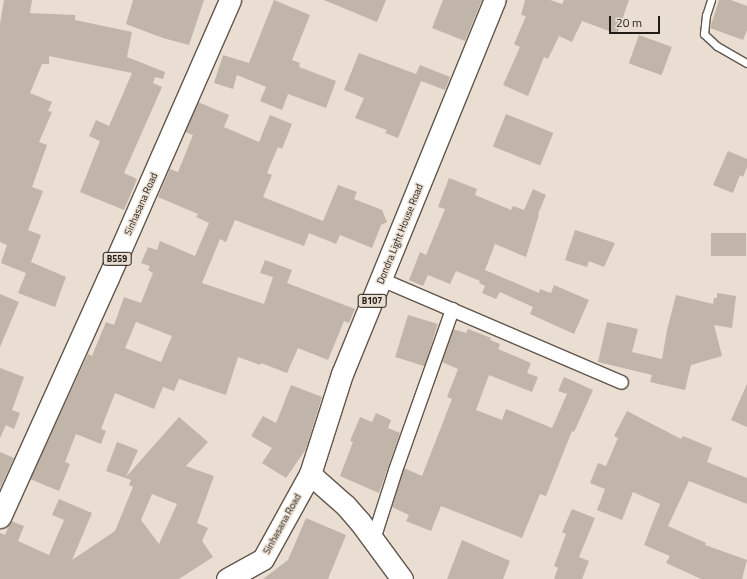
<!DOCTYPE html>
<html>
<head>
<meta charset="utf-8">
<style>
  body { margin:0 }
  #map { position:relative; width:747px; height:579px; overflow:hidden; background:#eaddd1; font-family:"Titillium Web",sans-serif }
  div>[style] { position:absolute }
  .building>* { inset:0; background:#c1b4a9; transform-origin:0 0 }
  .roads { filter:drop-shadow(1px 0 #61564c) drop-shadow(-1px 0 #61564c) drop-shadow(0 1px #61564c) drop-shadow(0 -1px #61564c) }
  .lane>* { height:7px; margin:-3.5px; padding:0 3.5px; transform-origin:3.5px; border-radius:3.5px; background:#fff }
  .street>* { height:13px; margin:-6.5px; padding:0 6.5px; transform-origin:6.5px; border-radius:6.5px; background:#fff }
  .primary>* { height:21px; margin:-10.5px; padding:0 10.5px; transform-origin:10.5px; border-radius:10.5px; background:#fff }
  span { translate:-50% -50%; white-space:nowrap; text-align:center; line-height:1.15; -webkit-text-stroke:3px #eaddd1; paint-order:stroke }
  .shield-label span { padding:1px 3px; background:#eaddd1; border:1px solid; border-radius:3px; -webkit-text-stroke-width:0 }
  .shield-label { font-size:9px; color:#201c17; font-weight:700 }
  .street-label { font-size:10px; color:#201c17 }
  .scale { position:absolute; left:609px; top:16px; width:51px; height:18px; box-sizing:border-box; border:2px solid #201c17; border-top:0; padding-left:5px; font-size:12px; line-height:14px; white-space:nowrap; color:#201c17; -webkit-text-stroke:3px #eaddd1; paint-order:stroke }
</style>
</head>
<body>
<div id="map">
  <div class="building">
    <i style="clip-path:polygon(4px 0,32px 0,30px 13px,75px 15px,75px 20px,132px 32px,127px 57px,165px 72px,163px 79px,155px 77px,153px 83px,162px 87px,124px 173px,137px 179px,124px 210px,80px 192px,100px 141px,89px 136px,96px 120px,109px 126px,132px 73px,49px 56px,49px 64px,42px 64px,30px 93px,52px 102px,48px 111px,52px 112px,39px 142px,47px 145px,32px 187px,43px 191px,28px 230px,41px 235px,31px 262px,66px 277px,55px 307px,18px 293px,26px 273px,1px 263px,7px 245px,0 242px,0 24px)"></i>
    <i style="clip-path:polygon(133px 0,204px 0,189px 45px,163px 38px,126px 24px)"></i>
    <i style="clip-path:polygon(274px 0,310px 15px,292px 60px,300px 63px,299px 67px,336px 81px,326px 108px,288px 94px,282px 110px,260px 101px,266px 87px,237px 75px,233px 89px,214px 83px,223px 55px,249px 63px)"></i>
    <i style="clip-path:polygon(324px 0,386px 0,377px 22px)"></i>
    <i style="clip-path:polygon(443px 0,482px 0,465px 41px,432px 28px)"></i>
    <i style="clip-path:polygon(525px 0,550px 0,562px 4px,564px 0,629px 0,617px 34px,582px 21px,572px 42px,559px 36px,548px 59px,544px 57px,528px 96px,503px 85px,520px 47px,514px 44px,526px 16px,521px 15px)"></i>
    <i style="clip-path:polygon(719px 0,731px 0,747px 6px,747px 30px,743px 40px,710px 28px)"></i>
    <i style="left:639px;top:35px;width:35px;height:30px;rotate:20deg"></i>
    <i style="clip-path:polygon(359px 53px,416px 74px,420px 65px,450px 77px,445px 90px,421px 81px,398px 138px,385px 133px,387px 130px,355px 118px,364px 98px,344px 90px)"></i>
    <i style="clip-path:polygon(evenodd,198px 102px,229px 115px,224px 127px,259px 142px,270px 115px,292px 124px,282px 149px,278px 147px,267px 173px,272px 175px,263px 197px,323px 221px,338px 185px,357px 192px,354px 199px,382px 210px,387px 222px,381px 225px,372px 248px,340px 235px,336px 244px,309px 233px,304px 246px,235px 220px,226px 242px,220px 239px,202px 283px,264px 304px,273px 277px,260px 273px,265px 260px,292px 270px,287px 283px,355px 309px,349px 323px,344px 321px,328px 360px,298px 348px,287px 373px,261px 363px,260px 365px,238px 357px,226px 395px,179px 379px,174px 391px,163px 387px,154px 409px,115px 393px,101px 429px,106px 431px,101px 444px,76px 434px,65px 462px,70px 464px,59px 491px,30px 479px,88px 354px,92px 356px,106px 322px,114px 325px,124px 297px,141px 303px,153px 273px,148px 270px,150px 266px,141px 263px,148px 247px,157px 250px,160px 241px,195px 256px,209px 223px,196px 217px,198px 214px,158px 197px,170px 169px,178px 172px,193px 135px,185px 132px,198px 102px,136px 322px,172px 336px,161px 362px,125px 348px,136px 322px)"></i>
    <i style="left:506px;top:114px;width:51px;height:35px;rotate:22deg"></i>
    <i style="clip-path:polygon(728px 151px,747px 159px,747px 167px,743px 177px,740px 175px,733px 193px,713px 185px)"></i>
    <i style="clip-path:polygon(449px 178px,477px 189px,475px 195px,511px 210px,513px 206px,524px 210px,533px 189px,546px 195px,538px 214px,539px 215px,526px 257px,495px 244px,485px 270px,539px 293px,540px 289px,551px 293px,554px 285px,589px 300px,574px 334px,530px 314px,533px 307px,500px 292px,496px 299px,482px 293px,485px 286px,479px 283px,480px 281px,456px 271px,450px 284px,428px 275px,423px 286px,409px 280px,420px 252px,426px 255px,445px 209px,438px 207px)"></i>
    <i style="clip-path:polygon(575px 230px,615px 243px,604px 267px,589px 261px,587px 267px,565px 260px)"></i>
    <i style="left:711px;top:233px;width:35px;height:23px"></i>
    <i style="clip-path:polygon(717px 293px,736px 296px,732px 328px,714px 325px,722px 356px,691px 365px,685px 390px,650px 382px,652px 375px,598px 362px,607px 322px,638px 329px,632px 352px,662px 359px,667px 330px,676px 295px,713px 304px,714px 298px,717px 298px)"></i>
    <i style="clip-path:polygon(0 294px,19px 302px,0 347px)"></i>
    <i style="left:408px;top:315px;width:31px;height:44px;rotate:17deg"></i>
    <i style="clip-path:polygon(453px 329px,466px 333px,468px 329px,491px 338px,490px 340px,500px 344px,498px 349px,531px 363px,527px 373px,538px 377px,532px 392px,489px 375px,476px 410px,502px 420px,506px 409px,552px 428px,567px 394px,558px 391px,564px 377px,593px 390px,574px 432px,572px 431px,546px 496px,540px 494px,522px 538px,441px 506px,431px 531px,406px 521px,409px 515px,392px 507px,404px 468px,422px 476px,452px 399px,447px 397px,458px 369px,442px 362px)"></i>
    <i style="clip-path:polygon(0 368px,24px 377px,12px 410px,20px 413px,14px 429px,6px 425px,0 438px)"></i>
    <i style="clip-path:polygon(747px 384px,747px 427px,731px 420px)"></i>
    <i style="clip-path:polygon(291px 385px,322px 397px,306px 449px,286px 478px,262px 463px,272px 448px,251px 436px,263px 416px,276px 423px)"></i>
    <i style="clip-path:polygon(627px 411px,681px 439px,683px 436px,712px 448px,707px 462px,747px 478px,747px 504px,689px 481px,668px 526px,706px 543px,705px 545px,747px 560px,742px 579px,701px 579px,666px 563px,670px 556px,644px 545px,660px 504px,633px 492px,622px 520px,597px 510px,605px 489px,590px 483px,598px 463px,606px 466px,618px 438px,614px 436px)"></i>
    <i style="clip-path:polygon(376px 413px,391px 420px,388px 428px,400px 433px,379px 493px,340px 476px,353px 442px,350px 441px,360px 417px,372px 422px)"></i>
    <i style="clip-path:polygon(evenodd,179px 417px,208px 442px,186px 466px,214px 476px,197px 523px,208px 528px,202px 541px,213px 557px,179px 579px,0 579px,0 533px,5px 535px,11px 521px,24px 526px,18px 541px,49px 555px,64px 520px,52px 515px,59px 499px,92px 513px,72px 560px,115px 531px,133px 487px,129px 485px,131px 480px,106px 471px,117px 442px,138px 450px,126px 477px,179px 417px,152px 494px,177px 504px,159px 544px,141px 520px,152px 494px)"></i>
    <i style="clip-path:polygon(0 452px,14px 458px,0 488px)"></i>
    <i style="clip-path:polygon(572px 509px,595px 518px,579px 557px,589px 561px,582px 579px,554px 579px,558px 568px,554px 566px,566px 534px,562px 532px)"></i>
    <i style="clip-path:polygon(306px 518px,346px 535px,328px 579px,263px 579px,288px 560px)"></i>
    <i style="clip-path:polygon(462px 540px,510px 561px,503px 579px,447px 579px)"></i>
  </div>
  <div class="roads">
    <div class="lane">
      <i style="left:711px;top:0;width:16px;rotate:108deg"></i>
      <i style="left:706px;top:15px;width:19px;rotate:96deg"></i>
      <i style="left:704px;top:34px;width:18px;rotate:43deg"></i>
      <i style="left:717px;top:46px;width:34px;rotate:30deg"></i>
    </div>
    <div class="street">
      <i style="left:381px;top:279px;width:261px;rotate:23.2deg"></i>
      <i style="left:373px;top:539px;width:72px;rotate:-72.3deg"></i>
      <i style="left:395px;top:470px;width:171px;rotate:-70.5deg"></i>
    </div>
    <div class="primary">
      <i style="left:0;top:517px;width:262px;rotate:-65.7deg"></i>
      <i style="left:108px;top:278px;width:304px;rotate:-66.3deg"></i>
      <i style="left:227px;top:579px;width:41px;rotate:-29.1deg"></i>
      <i style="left:263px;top:559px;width:97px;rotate:-61.1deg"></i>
      <i style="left:402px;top:579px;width:71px;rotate:-126.4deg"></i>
      <i style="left:360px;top:522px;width:23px;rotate:-131deg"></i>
      <i style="left:345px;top:505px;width:47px;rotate:-138.5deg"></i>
      <i style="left:310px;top:474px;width:105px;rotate:-72.3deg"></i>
      <i style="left:342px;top:374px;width:404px;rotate:-67.8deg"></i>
    </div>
  </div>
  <div class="shield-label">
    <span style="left:117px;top:259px">B559</span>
    <span style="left:372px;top:301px">B107</span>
  </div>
  <div class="street-label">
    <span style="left:141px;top:204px;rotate:-66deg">Sinhasana Road</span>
    <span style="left:400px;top:234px;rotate:-68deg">Dondra Light House Road</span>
    <span style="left:282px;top:524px;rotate:-61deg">Sinhasana Road</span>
  </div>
  <div class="scale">20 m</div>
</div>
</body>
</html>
